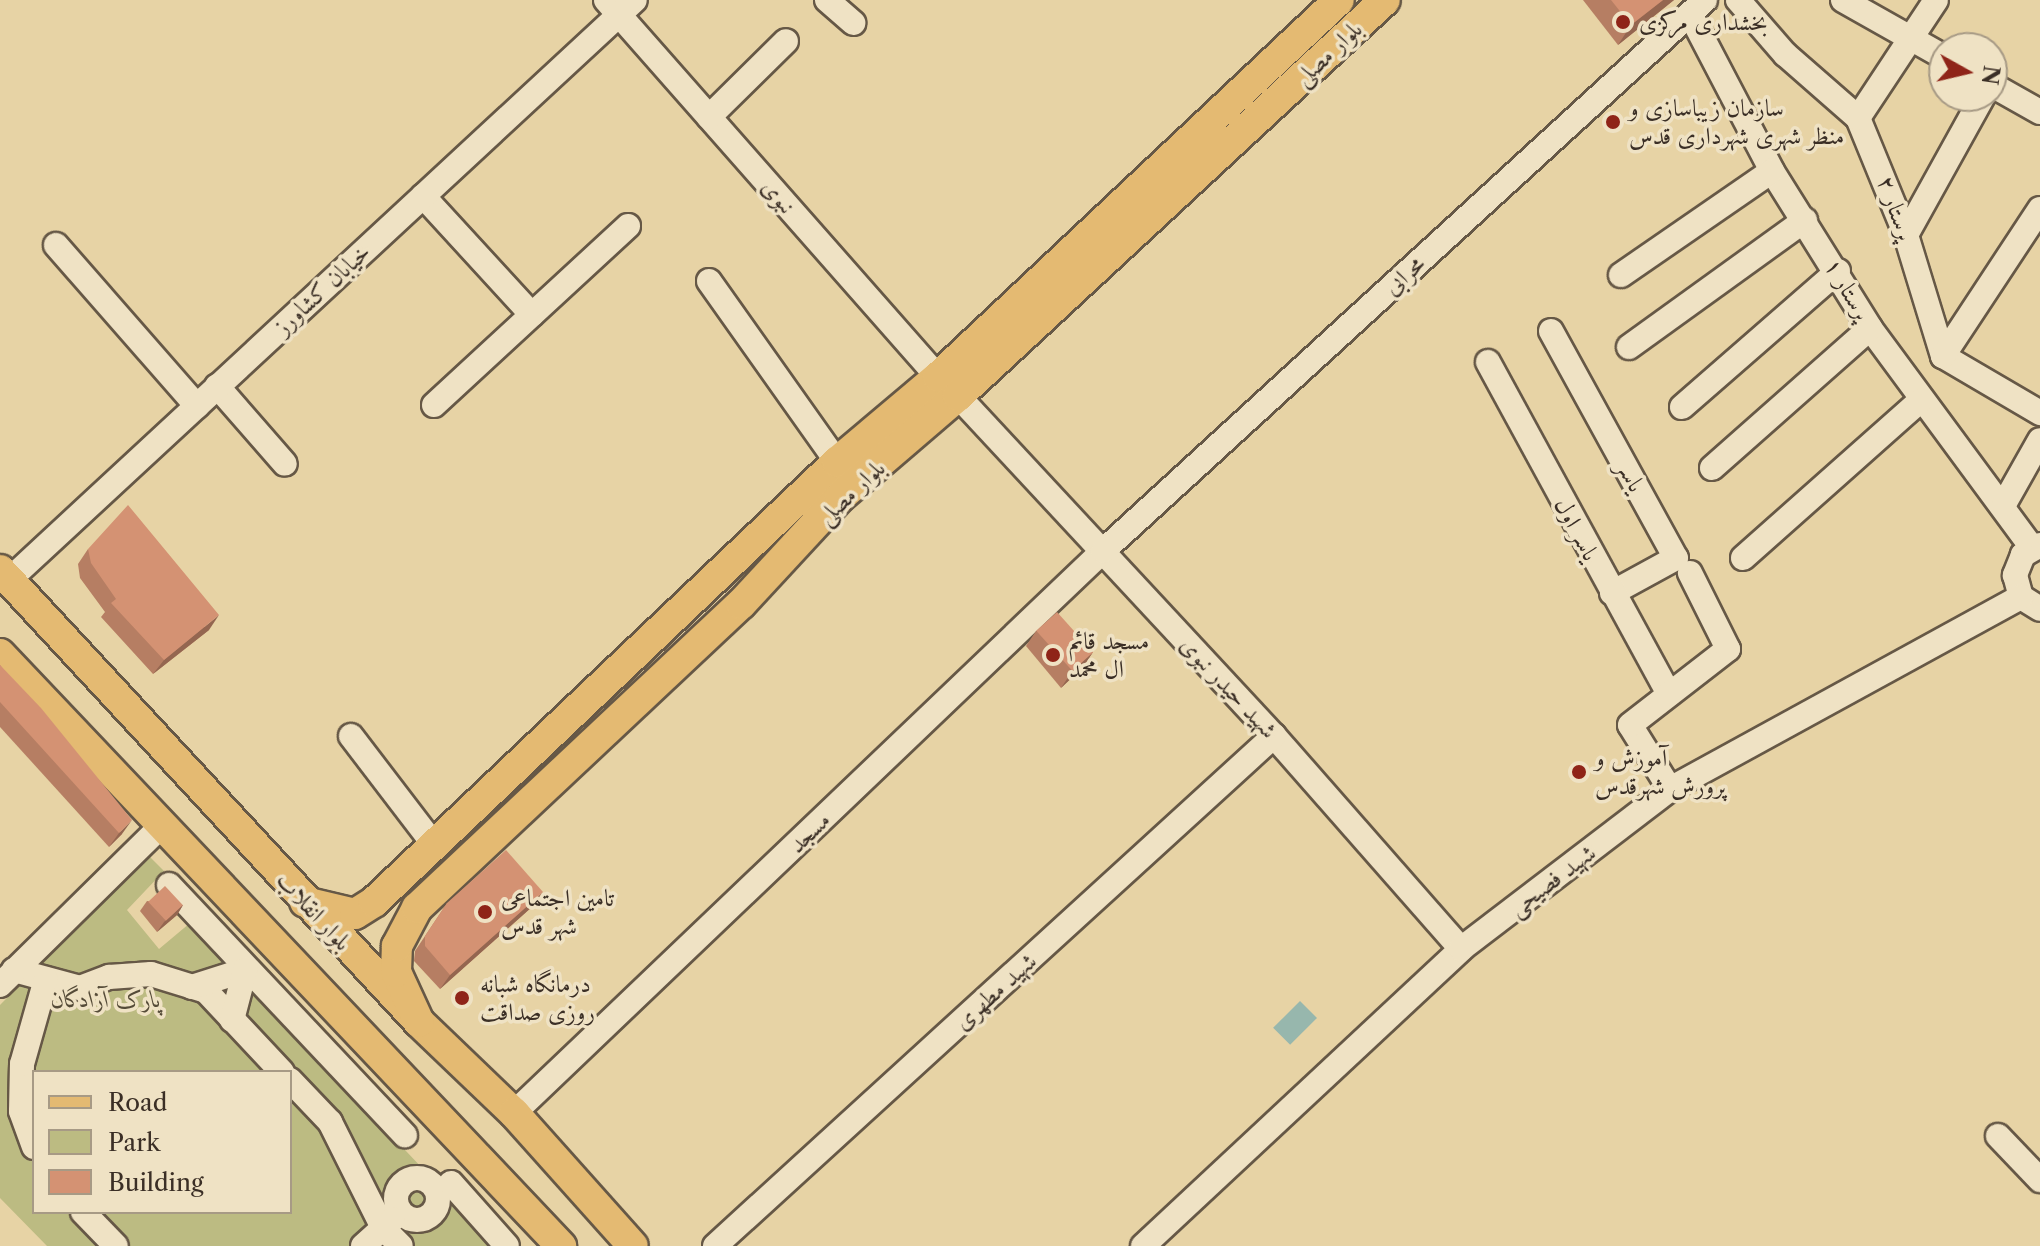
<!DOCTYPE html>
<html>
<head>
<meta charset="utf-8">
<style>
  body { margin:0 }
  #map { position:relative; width:2040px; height:1246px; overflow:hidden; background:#e7d3a5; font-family:"Libre Caslon Text",Amiri,serif }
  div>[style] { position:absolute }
  .green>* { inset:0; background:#bcbb82 }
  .water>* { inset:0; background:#97b7ad; transform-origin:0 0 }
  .roads { filter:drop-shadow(2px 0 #665846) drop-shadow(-2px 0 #665846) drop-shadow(0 2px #665846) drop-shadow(0 -2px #665846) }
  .minor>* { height:24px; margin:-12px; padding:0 12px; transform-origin:12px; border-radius:12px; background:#efe2c4 }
  .minor>.ring { margin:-12px; padding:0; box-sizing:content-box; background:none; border:24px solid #efe2c4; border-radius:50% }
  .major>* { height:30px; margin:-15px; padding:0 15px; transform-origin:15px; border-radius:15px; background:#e4ba72 }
  .wall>* { inset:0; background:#b67e63 }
  .shaded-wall>* { inset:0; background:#946650 }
  .building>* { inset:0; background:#d49273; transform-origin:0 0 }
  .dots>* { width:22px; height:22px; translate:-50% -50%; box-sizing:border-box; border:4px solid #efe2c4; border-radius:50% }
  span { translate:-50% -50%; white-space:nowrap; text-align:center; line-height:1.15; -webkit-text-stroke:7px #efe2c4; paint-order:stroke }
  .poi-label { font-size:24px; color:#3b2f26 }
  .left { translate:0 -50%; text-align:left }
  .street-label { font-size:24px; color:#3b2f26 }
  .park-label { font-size:24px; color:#554b38; font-style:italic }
  .legend { position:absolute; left:32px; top:1070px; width:260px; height:144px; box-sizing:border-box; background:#efe2c4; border:2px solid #a79a85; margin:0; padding:10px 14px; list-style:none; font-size:24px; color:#3b2f26 }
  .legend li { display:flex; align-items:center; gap:16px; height:40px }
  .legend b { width:40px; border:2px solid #a79a85 }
  .north { position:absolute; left:1928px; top:32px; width:80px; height:80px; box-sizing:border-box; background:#efe2c4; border:2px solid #a79a85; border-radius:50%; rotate:98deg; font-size:22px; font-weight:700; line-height:32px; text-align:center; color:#3b2f26 }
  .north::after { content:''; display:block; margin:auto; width:28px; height:36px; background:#8f2418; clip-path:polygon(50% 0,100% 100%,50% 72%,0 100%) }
</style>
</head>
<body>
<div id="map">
  <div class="green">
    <i style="clip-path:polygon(evenodd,148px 855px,164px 871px,127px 910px,159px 949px,190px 923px,496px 1246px,47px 1246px,0 1198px,0 1005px,148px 855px,34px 1072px,290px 1072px,290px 1212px,34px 1212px,34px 1072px)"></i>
  </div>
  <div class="water">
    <i style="left:1300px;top:1001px;width:24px;height:38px;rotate:45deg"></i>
  </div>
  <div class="roads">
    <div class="minor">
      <i style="left:606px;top:0;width:502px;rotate:48.63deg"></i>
      <i style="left:827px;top:0;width:35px;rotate:41deg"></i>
      <i style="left:1738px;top:0;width:72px;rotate:49deg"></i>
      <i style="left:1785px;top:54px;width:97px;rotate:41.2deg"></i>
      <i style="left:1858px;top:118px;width:126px;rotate:67.7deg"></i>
      <i style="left:1906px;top:235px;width:127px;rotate:73deg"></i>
      <i style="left:1943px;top:356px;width:113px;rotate:30.4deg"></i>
      <i style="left:1843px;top:0;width:116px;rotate:29.4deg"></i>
      <i style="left:1690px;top:14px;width:177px;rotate:62.4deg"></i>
      <i style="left:1772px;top:171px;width:185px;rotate:58deg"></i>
      <i style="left:1870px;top:328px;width:273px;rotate:53.6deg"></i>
      <i style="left:1992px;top:85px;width:55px;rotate:29.4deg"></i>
      <i style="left:709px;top:117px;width:108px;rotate:-44.6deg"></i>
      <i style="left:1858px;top:118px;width:141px;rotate:-56.5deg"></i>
      <i style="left:423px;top:196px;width:161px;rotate:47.5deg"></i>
      <i style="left:1906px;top:235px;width:159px;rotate:-61deg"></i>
      <i style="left:56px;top:245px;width:214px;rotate:48.8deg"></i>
      <i style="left:1621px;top:275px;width:183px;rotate:-34.6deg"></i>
      <i style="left:709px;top:281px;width:222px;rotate:54.7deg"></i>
      <i style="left:1551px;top:331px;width:259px;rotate:61.2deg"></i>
      <i style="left:1676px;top:558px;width:73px;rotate:151.3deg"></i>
      <i style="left:1629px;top:347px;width:217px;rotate:-35.8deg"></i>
      <i style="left:1943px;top:356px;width:176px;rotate:-56.6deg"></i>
      <i style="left:1488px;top:362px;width:378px;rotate:61.4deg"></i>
      <i style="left:217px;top:386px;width:103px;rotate:48.9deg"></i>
      <i style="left:958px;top:396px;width:464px;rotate:47.1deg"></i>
      <i style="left:1274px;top:736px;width:283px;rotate:48.7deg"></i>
      <i style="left:434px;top:405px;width:264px;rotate:-42.7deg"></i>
      <i style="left:1682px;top:407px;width:207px;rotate:-41.1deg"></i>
      <i style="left:1712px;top:468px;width:211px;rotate:-41.5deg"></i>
      <i style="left:2004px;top:504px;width:73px;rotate:-60.6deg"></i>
      <i style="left:2040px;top:545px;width:20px;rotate:150deg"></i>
      <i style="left:2023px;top:555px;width:22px;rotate:112deg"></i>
      <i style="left:2015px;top:575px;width:23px;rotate:75deg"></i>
      <i style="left:2021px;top:597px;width:22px;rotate:32deg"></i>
      <i style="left:1743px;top:558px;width:237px;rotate:-41.6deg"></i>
      <i style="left:9px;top:580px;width:853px;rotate:-42.82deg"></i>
      <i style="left:351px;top:736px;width:133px;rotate:52.6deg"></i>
      <i style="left:1670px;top:789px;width:75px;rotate:-122deg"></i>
      <i style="left:1630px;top:725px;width:124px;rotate:-37.8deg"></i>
      <i style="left:1728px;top:649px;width:85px;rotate:-116.6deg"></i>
      <i style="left:169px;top:885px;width:344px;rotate:46.7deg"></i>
      <i style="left:14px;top:970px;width:68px;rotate:15.3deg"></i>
      <i style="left:80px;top:988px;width:31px;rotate:-21deg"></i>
      <i style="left:109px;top:977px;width:42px;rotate:-4.1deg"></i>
      <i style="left:151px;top:974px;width:58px;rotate:17.2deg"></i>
      <i style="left:206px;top:991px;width:111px;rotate:46.8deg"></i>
      <i style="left:0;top:985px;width:223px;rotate:-44.6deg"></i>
      <i style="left:192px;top:987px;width:56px;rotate:-17.8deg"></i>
      <i style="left:232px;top:1020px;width:52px;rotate:-75.4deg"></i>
      <i style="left:290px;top:1080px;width:58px;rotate:46.4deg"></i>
      <i style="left:330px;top:1122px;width:119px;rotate:63.4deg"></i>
      <i style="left:383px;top:1228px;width:25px;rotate:45deg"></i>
      <i style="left:514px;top:1113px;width:814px;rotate:-43.66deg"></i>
      <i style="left:1103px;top:551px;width:816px;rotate:-42.47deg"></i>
      <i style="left:1998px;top:1136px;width:61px;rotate:46.3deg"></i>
      <i style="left:34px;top:1147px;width:38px;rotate:-110deg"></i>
      <i style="left:21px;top:1111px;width:47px;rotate:-88.8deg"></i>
      <i style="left:22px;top:1064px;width:88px;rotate:-74.2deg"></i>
      <i class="ring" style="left:396px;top:1178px;width:18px;height:18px"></i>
      <i style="left:451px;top:1183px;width:84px;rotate:48.4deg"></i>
      <i style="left:83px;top:1212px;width:47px;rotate:45.9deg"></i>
      <i style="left:363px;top:1246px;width:40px;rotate:-42deg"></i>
      <i style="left:715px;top:1246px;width:757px;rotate:-42.38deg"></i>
      <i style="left:1143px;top:1246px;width:435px;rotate:-43deg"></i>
      <i style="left:1461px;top:949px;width:263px;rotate:-37.4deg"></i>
      <i style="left:1670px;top:789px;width:400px;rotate:-28.7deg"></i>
    </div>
    <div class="major">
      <i style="left:0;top:570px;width:616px;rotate:47.17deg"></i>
      <i style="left:419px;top:1022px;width:132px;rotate:43.8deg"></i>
      <i style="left:514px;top:1113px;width:178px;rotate:48.2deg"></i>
      <i style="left:0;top:654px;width:816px;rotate:46.54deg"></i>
      <i style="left:305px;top:902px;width:51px;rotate:13.5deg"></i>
      <i style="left:355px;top:914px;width:22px;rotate:-32deg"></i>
      <i style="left:374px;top:902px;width:639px;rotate:-43.54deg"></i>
      <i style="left:837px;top:462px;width:132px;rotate:-40.1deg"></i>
      <i style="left:938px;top:377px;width:550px;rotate:-43.23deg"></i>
      <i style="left:419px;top:1022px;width:55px;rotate:-114.7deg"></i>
      <i style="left:396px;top:972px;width:26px;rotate:-88deg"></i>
      <i style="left:397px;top:946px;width:43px;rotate:-62.2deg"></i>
      <i style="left:417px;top:908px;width:444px;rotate:-43.2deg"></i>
      <i style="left:741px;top:604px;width:146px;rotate:-47.2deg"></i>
      <i style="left:840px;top:497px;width:155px;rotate:-40.6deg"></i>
      <i style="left:958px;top:396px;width:582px;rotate:-42.84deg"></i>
    </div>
  </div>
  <div class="wall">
    <i style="clip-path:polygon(1583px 0,1674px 0,1618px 45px)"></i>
    <i style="clip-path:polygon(88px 549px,209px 630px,153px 674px,101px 617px,105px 612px,80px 578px,78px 564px)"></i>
    <i style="clip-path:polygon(1036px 631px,1093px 652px,1083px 667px,1061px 688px,1026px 646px)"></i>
    <i style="clip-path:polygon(0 665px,122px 834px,109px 847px,0 727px)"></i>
    <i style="clip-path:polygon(147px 901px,183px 905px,177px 915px,157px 932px,140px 911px)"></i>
    <i style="clip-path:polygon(447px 903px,533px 906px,440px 989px,414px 961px,415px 951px)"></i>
  </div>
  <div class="shaded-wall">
    <i style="clip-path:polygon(1663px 0,1674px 0,1618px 45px,1631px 25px)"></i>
    <i style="clip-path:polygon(219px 615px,209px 630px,153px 674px,164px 660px)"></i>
    <i style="clip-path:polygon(1093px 652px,1083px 667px,1061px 688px,1071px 673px)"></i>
    <i style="clip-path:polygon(132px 820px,122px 834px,109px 847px,119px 833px)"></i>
    <i style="clip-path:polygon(543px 892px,533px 906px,440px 989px,450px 975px)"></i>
    <i style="clip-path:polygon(183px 905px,177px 915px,157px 932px,164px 922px)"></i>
  </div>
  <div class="building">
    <i style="clip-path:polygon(1611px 0,1663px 0,1631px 25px)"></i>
    <i style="clip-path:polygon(128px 505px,219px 615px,164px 660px,111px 603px,116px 599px,91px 563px,88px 549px)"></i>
    <i style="left:1057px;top:612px;width:54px;height:28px;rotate:48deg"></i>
    <i style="clip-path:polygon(0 665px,41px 708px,132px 820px,119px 833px,0 702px)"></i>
    <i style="clip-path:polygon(506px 850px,543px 892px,450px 975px,425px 946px,425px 936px,447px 903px)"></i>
    <i style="left:165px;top:886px;width:26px;height:23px;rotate:47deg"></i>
  </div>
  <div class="dots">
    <i style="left:1623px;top:22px;background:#8f2418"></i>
    <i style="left:1613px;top:122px;background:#8f2418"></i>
    <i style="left:1053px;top:655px;background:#8f2418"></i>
    <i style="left:1579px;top:772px;background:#8f2418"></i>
    <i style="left:485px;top:912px;background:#8f2418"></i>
    <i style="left:462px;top:998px;background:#8f2418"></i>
  </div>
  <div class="poi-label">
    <span class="left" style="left:1639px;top:22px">بخشداری مرکزی</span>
    <span class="left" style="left:1629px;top:122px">سازمان زیباسازی و<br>منظر شهری شهرداری قدس</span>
    <span class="left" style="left:1069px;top:655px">مسجد قائم<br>ال محمد</span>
    <span class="left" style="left:1595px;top:772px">آموزش و<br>پرورش شهرقدس</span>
    <span class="left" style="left:501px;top:912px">تامین اجتماعی<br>شهر قدس</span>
    <span class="left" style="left:480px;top:998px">درمانگاه شبانه<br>روزی صداقت</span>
  </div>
  <div class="street-label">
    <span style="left:1328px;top:53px;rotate:-43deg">بلوار مصلی</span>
    <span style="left:779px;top:196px;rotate:49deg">نبوی</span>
    <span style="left:1896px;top:208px;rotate:71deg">پرستار ۲</span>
    <span style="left:1404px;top:275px;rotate:-42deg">محرابی</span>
    <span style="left:322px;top:289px;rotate:-43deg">خیابان کشاورز</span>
    <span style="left:1848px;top:289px;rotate:60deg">پرستار ۱</span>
    <span style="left:1631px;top:476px;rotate:61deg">یاسر</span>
    <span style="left:851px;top:492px;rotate:-43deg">بلوار مصلی</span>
    <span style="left:1577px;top:529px;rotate:62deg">یاسر اول</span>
    <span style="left:1229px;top:687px;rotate:47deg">شهید حیدر نبوی</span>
    <span style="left:809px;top:832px;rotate:-44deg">مسجد</span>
    <span style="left:1552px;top:880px;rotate:-37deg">شهید فصیحی</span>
    <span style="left:314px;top:911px;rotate:47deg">بلوار انقلاب</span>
    <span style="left:995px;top:991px;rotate:-42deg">شهید مطهری</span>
  </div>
  <div class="park-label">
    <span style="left:106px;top:999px">پارک آزادگان</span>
  </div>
  <ul class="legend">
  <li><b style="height:10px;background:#e4ba72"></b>Road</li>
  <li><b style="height:22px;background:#bcbb82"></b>Park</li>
  <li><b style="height:22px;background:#d49273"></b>Building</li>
  </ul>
  <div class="north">N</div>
</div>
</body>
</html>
